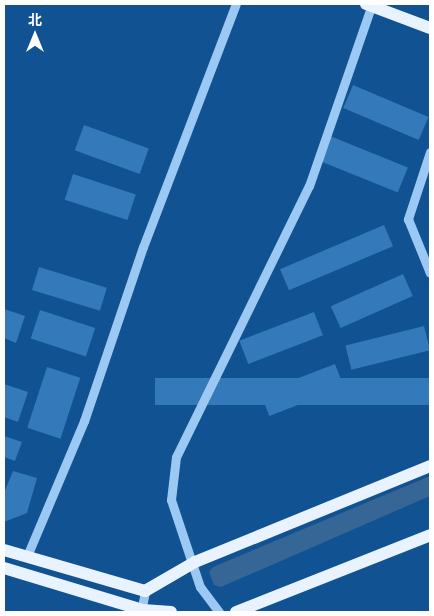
<!DOCTYPE html>
<html>
<head>
<meta charset="utf-8">
<style>
  body { margin:0 }
  #map { position:relative; width:434px; height:616px; overflow:hidden; background:#105292; font-family:"Archivo Narrow","Noto Sans SC",sans-serif }
  div>[style] { position:absolute }
  .water>* { inset:0; background:#366695 }
  .building>* { inset:0; background:#3479ba; transform-origin:0 0 }
  .minor>* { height:9px; margin:-4.5px; padding:0 4.5px; transform-origin:4.5px; border-radius:4.5px; background:#9cc9f3 }
  .major>* { height:12px; margin:-6px; padding:0 6px; transform-origin:6px; border-radius:6px; background:#e8f3ff }
  span { translate:-50% -50%; white-space:nowrap; text-align:center; line-height:1.15; -webkit-text-stroke:5px #105292; paint-order:stroke }
  .frame { position:absolute; inset:0; border:5px solid #fff; pointer-events:none }
  .north { position:absolute; left:10px; top:10px; width:50px; height:50px; -webkit-text-stroke:4px #105292; paint-order:stroke; rotate:0deg; font-size:14px; font-weight:700; line-height:20px; text-align:center; color:#fff }
  .north::after { content:''; display:block; margin:auto; width:18px; height:22px; background:#fff; clip-path:polygon(50% 0,100% 100%,50% 72%,0 100%) }
</style>
</head>
<body>
<div id="map">
  <div class="water">
    <i style="clip-path:polygon(430px 476px,430px 496px,221px 587px,214px 585px,209px 572px,213px 567px)"></i>
  </div>
  <div class="building">
    <i style="left:353px;top:85px;width:82px;height:25px;rotate:23deg"></i>
    <i style="left:84px;top:125px;width:69px;height:27px;rotate:20deg"></i>
    <i style="left:330px;top:136px;width:84px;height:27px;rotate:22deg"></i>
    <i style="left:73px;top:174px;width:66px;height:27px;rotate:18deg"></i>
    <i style="left:384px;top:225px;width:23px;height:113px;rotate:67deg"></i>
    <i style="left:39px;top:267px;width:71px;height:24px;rotate:17deg"></i>
    <i style="left:403px;top:274px;width:24px;height:79px;rotate:66deg"></i>
    <i style="clip-path:polygon(4px 309px,25px 316px,16px 343px,4px 338px)"></i>
    <i style="left:40px;top:310px;width:58px;height:30px;rotate:18deg"></i>
    <i style="left:314px;top:312px;width:25px;height:80px;rotate:69deg"></i>
    <i style="left:424px;top:326px;width:25px;height:81px;rotate:76deg"></i>
    <i style="left:335px;top:364px;width:25px;height:80px;rotate:69deg"></i>
    <i style="left:47px;top:367px;width:35px;height:64px;rotate:18deg"></i>
    <i style="left:430px;top:378px;width:27px;height:275px;rotate:90deg"></i>
    <i style="clip-path:polygon(4px 384px,28px 392px,18px 422px,4px 417px)"></i>
    <i style="clip-path:polygon(4px 436px,22px 442px,15px 461px,4px 457px)"></i>
    <i style="clip-path:polygon(13px 471px,37px 478px,27px 513px,4px 522px,4px 493px)"></i>
  </div>
  <div class="minor">
    <i style="left:430px;top:152px;width:71px;rotate:108.2deg"></i>
    <i style="left:408px;top:219px;width:58px;rotate:67.8deg"></i>
    <i style="left:27px;top:556px;width:147px;rotate:-67.1deg"></i>
    <i style="left:84px;top:421px;width:184px;rotate:-71.3deg"></i>
    <i style="left:143px;top:247px;width:260px;rotate:-69.1deg"></i>
    <i style="left:141px;top:612px;width:21px;rotate:-79deg"></i>
    <i style="left:219px;top:612px;width:31px;rotate:-127deg"></i>
    <i style="left:200px;top:587px;width:92px;rotate:-108.4deg"></i>
    <i style="left:171px;top:500px;width:43px;rotate:-83.4deg"></i>
    <i style="left:176px;top:457px;width:302px;rotate:-63.9deg"></i>
    <i style="left:309px;top:186px;width:193px;rotate:-70.9deg"></i>
  </div>
  <div class="major">
    <i style="left:366px;top:4px;width:68px;rotate:20.6deg"></i>
    <i style="left:4px;top:550px;width:147px;rotate:16.2deg"></i>
    <i style="left:145px;top:591px;width:58px;rotate:-30.1deg"></i>
    <i style="left:195px;top:562px;width:254px;rotate:-22.2deg"></i>
    <i style="left:4px;top:568px;width:145px;rotate:16.8deg"></i>
    <i style="left:143px;top:610px;width:28px;rotate:4deg"></i>
    <i style="left:236px;top:612px;width:209px;rotate:-21.6deg"></i>
  </div>
  <div class="frame"></div>
  <div class="north">北</div>
</div>
</body>
</html>
